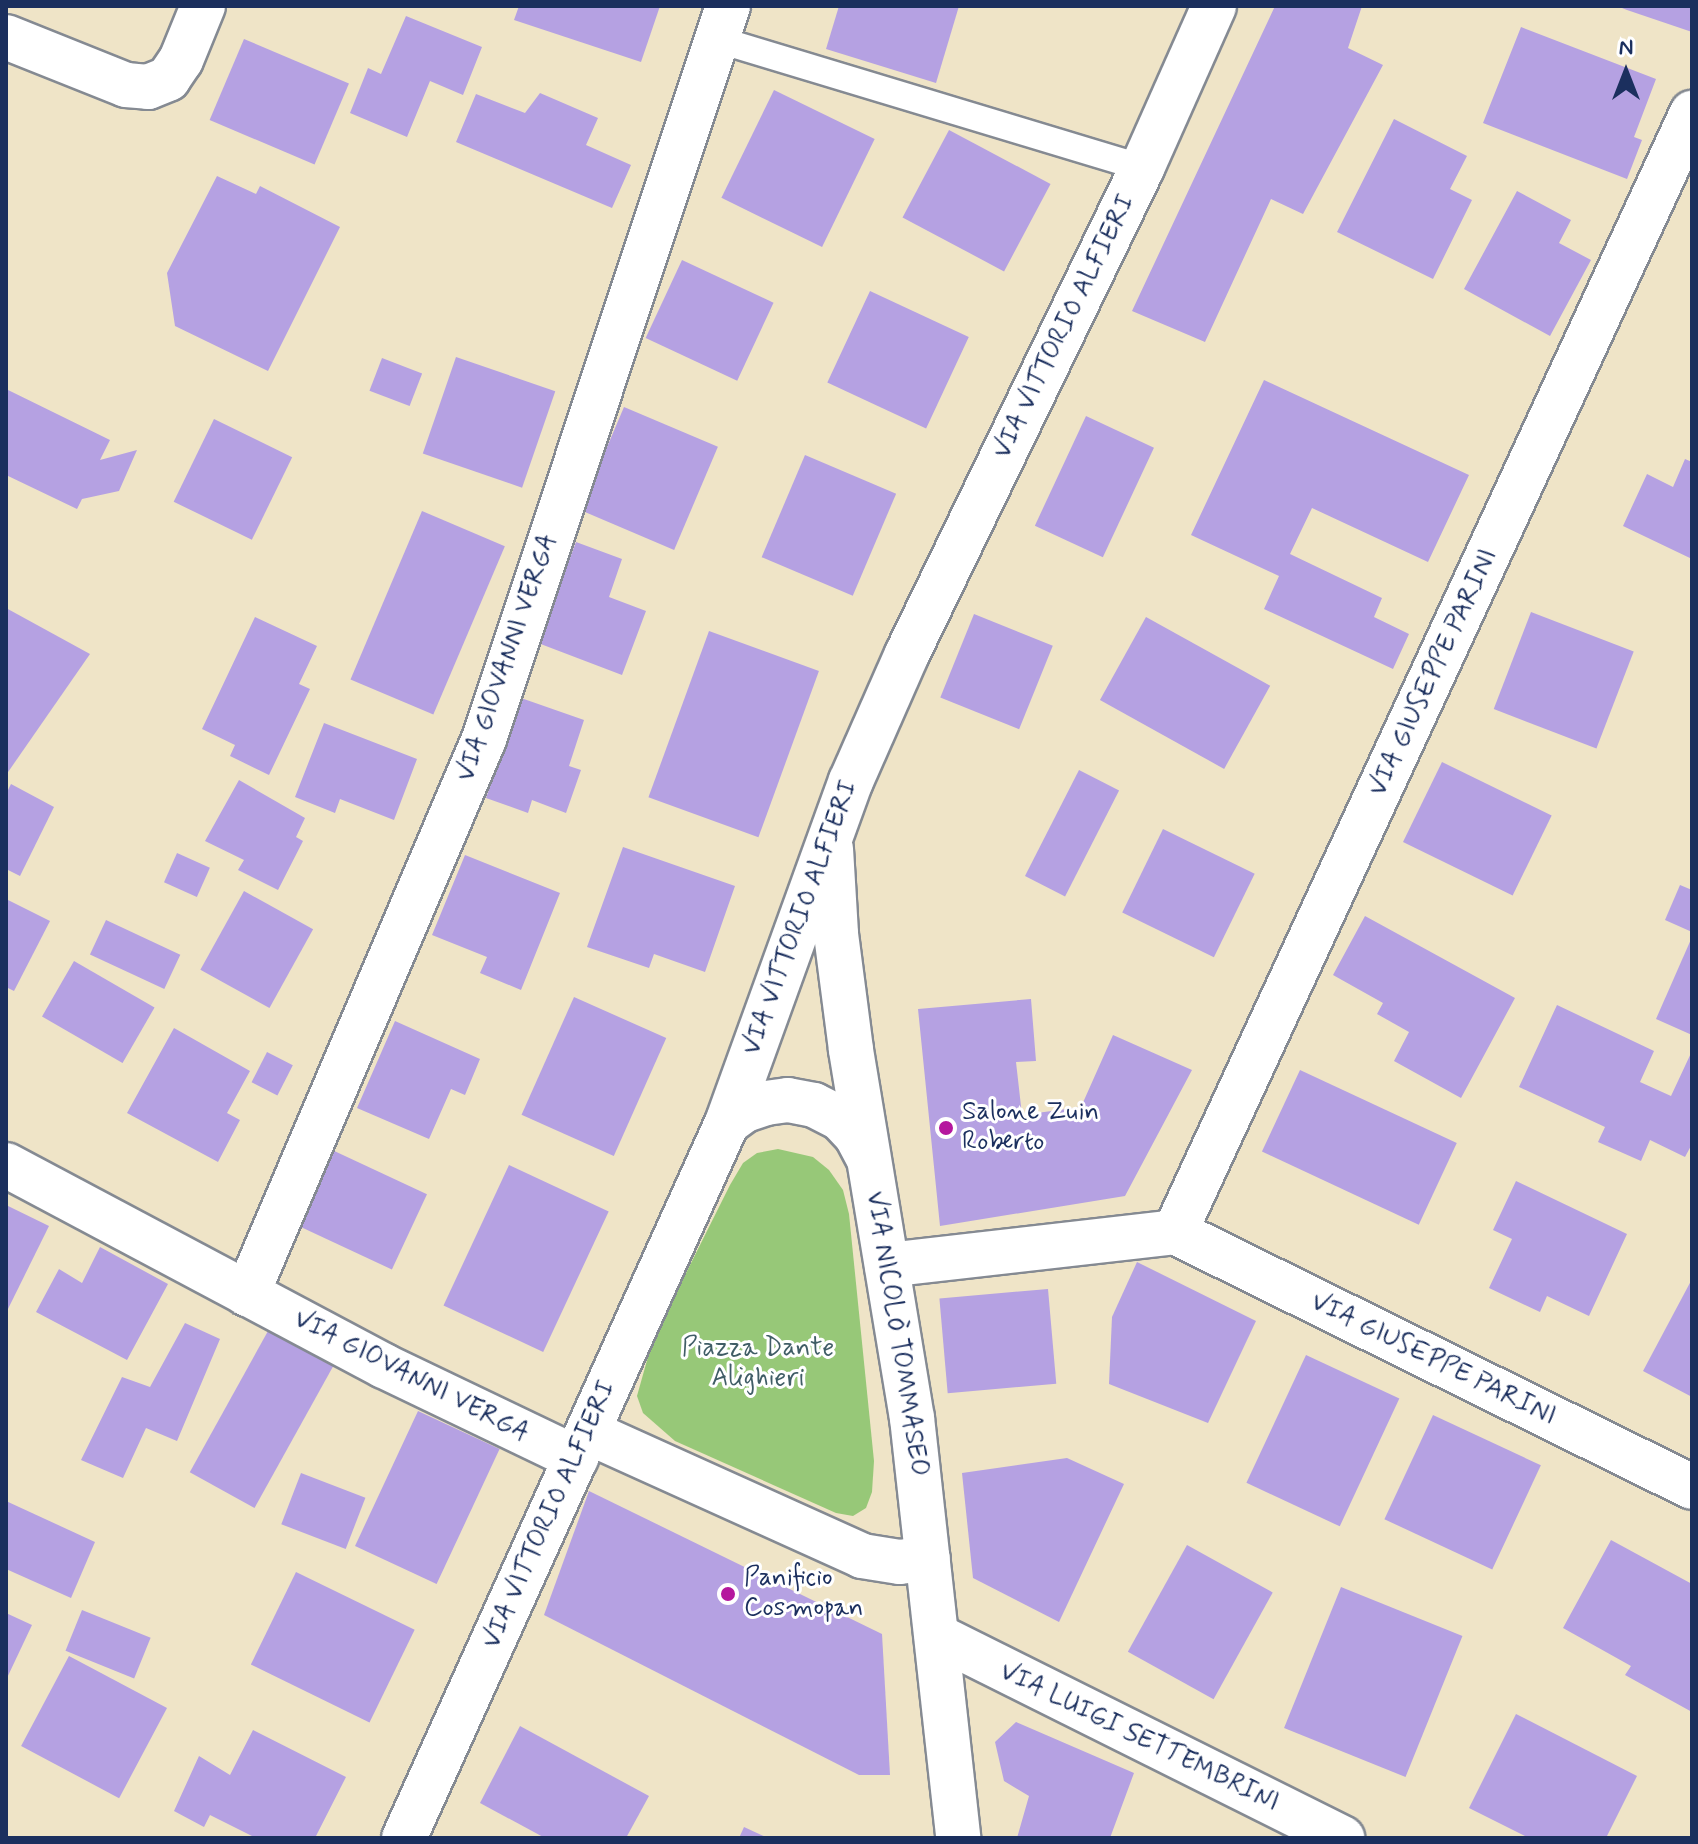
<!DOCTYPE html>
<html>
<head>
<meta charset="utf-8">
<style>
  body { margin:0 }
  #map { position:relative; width:1698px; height:1844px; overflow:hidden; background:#efe4c7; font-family:Mynerve,sans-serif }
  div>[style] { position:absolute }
  .green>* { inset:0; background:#97c878 }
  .building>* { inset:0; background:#b5a1e2; transform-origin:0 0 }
  .roads { filter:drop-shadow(2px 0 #858a92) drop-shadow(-2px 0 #858a92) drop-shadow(0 2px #858a92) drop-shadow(0 -2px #858a92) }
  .service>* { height:26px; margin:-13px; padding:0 13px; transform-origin:13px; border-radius:13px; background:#fff }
  .minor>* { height:44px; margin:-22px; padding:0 22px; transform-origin:22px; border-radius:22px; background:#fff }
  .dots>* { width:22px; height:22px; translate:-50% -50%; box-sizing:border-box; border:4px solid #fff; border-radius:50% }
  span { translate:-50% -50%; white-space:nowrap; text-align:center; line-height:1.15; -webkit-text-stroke:6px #fff; paint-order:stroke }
  .street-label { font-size:26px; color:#1b2f5e }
  .poi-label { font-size:26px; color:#1b2f5e }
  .left { translate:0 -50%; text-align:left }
  .park-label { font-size:26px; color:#405d66 }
  .frame { position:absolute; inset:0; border:8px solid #1b2f5e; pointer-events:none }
  .north { position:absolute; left:1586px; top:32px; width:80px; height:80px; -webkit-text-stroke:6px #fff; paint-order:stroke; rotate:0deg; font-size:22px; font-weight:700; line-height:32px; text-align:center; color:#1b2f5e }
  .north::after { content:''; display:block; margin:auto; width:28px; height:36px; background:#1b2f5e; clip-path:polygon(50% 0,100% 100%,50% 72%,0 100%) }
</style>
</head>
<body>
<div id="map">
  <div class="green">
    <i style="clip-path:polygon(778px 1149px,813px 1157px,829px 1170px,843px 1190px,849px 1214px,874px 1461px,872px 1492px,866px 1508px,853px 1516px,836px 1513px,675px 1441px,643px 1413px,637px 1396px,653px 1339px,730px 1185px,743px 1163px,757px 1153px)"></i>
  </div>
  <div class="building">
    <i style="clip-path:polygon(519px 6px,660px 6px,641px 62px,514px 20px)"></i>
    <i style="clip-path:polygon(839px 6px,959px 6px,936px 83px,826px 49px)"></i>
    <i style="clip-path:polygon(1275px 6px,1362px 6px,1348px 48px,1383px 65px,1303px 214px,1271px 199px,1205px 342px,1132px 311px)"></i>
    <i style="clip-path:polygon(1617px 6px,1692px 6px,1692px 32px,1627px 10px)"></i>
    <i style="clip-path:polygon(406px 16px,482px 47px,463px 95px,430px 81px,407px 137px,350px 113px,368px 68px,381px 74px)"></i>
    <i style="clip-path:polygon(1521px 27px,1656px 79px,1634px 137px,1642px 140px,1627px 179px,1483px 123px)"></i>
    <i style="left:244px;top:39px;width:114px;height:88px;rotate:23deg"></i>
    <i style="left:774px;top:90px;width:112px;height:120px;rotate:26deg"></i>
    <i style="clip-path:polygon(540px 93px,598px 118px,586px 145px,631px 165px,612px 208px,456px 142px,476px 94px,525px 113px)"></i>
    <i style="clip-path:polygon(1394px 119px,1467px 156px,1450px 189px,1472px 200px,1433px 279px,1337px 232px)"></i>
    <i style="left:949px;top:130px;width:115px;height:99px;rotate:28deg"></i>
    <i style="clip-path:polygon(217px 176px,256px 194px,260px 186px,340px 227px,268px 371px,175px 326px,167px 273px)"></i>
    <i style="clip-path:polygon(1517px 191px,1571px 220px,1559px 243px,1591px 260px,1550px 336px,1464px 289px)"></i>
    <i style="left:682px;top:260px;width:101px;height:86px;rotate:25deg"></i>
    <i style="left:870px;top:291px;width:109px;height:101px;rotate:25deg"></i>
    <i style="left:456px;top:357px;width:105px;height:102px;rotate:19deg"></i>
    <i style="left:382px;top:358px;width:43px;height:35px;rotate:21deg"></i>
    <i style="clip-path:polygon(1264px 380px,1469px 475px,1428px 562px,1312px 508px,1290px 554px,1382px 598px,1374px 617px,1409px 634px,1393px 669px,1264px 609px,1279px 576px,1191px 535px)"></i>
    <i style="clip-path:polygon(6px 389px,110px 440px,100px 460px,137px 450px,119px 491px,82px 499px,77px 509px,6px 475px)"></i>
    <i style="left:624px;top:407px;width:102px;height:112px;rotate:23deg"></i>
    <i style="left:1086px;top:416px;width:75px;height:121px;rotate:25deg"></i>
    <i style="left:214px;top:419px;width:87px;height:92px;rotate:26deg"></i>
    <i style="left:805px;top:455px;width:99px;height:111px;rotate:23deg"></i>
    <i style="clip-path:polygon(1685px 459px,1692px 462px,1692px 559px,1623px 526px,1647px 474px,1673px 487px)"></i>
    <i style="left:422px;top:511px;width:90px;height:183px;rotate:23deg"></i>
    <i style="clip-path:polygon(576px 542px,622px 559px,609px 597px,646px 611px,622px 675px,538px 643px)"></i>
    <i style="clip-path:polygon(6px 608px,90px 654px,6px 775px)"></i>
    <i style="left:1531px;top:612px;width:110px;height:104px;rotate:21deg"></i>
    <i style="left:974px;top:614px;width:85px;height:90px;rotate:22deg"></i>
    <i style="clip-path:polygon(255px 617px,317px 646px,299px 684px,310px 689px,269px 775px,230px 756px,235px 745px,202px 729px)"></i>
    <i style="left:1146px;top:617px;width:142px;height:95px;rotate:29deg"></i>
    <i style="left:709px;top:631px;width:117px;height:177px;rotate:20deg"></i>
    <i style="clip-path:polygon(521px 698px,584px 720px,569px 766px,581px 770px,566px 813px,532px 800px,528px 813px,486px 798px)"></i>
    <i style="clip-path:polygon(324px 723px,417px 759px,394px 820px,340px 799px,335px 813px,295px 797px)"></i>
    <i style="left:1442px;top:762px;width:122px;height:89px;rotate:26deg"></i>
    <i style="left:1079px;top:770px;width:45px;height:119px;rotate:27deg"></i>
    <i style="clip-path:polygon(239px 780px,305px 818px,296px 837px,303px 841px,278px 890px,238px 870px,244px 860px,205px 841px)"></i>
    <i style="clip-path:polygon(11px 784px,54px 807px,20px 876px,6px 869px,6px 794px)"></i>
    <i style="left:1163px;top:829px;width:102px;height:93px;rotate:26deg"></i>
    <i style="clip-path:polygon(623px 847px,735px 886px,705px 972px,654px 954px,649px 968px,587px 947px)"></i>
    <i style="left:177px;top:853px;width:36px;height:32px;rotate:24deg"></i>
    <i style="clip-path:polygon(465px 855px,560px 893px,521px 990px,480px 973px,487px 957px,432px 935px)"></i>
    <i style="clip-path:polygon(1680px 885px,1692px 890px,1692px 932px,1665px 920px)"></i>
    <i style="left:244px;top:891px;width:79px;height:90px;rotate:29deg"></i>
    <i style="clip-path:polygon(6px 899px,50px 921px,14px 991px,6px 987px)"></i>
    <i style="clip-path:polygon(1365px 916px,1515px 998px,1461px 1098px,1394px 1061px,1409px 1032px,1377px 1014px,1383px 1003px,1333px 975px)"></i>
    <i style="left:106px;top:920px;width:82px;height:38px;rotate:25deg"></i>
    <i style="clip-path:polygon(1692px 937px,1692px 1035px,1656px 1019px)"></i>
    <i style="left:74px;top:961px;width:93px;height:64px;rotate:30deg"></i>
    <i style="left:574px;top:997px;width:101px;height:129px;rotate:24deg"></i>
    <i style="clip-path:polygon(1031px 999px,1036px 1061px,1016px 1062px,1022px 1115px,1081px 1107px,1113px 1035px,1192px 1070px,1125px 1196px,940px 1226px,918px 1009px)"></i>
    <i style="clip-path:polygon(1557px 1005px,1654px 1051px,1640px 1082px,1671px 1096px,1692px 1051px,1692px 1144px,1685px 1157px,1650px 1140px,1641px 1161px,1598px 1142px,1605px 1127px,1519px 1087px)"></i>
    <i style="clip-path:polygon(395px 1021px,480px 1059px,465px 1095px,451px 1089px,429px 1139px,357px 1108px)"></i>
    <i style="clip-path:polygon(174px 1028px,250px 1071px,227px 1113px,240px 1120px,218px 1162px,127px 1113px)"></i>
    <i style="left:267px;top:1052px;width:29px;height:34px;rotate:27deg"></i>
    <i style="left:1300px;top:1070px;width:173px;height:90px;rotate:25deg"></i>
    <i style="left:330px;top:1149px;width:107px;height:83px;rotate:25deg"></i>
    <i style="left:509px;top:1165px;width:110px;height:155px;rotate:25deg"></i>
    <i style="clip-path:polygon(1516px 1181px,1627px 1234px,1589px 1316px,1547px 1296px,1540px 1312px,1489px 1288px,1512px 1239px,1493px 1230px)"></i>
    <i style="clip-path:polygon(6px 1205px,49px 1226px,6px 1313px)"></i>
    <i style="clip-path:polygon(100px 1247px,168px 1284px,127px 1360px,36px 1312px,59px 1269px,82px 1283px)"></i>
    <i style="clip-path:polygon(1137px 1262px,1256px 1321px,1208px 1423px,1109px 1384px,1112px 1317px)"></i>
    <i style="clip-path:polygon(1692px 1279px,1692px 1397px,1643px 1371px)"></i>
    <i style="left:1048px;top:1289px;width:95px;height:109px;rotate:85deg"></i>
    <i style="left:278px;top:1313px;width:74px;height:182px;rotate:29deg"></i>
    <i style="clip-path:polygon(185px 1323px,220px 1339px,177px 1441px,146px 1428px,123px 1478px,81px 1460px,122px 1377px,150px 1387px)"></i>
    <i style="left:1306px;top:1355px;width:103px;height:141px;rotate:25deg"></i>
    <i style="left:418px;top:1411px;width:90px;height:149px;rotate:25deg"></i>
    <i style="left:1433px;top:1415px;width:119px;height:115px;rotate:25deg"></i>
    <i style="clip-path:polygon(1067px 1458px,1124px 1484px,1059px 1622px,973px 1578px,962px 1473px)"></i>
    <i style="left:301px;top:1473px;width:69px;height:55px;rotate:21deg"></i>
    <i style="clip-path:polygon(589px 1491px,882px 1634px,890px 1775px,859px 1775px,544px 1615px)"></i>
    <i style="clip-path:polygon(6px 1501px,95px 1542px,71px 1598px,6px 1569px)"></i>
    <i style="clip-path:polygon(1611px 1540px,1692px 1584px,1692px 1712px,1625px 1675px,1631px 1666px,1563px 1628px)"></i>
    <i style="left:1187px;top:1545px;width:98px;height:122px;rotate:29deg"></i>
    <i style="left:296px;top:1572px;width:132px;height:103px;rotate:26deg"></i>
    <i style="left:1341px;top:1587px;width:131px;height:152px;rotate:22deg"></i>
    <i style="left:82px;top:1610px;width:74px;height:44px;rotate:22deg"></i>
    <i style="clip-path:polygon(6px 1613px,32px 1625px,6px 1680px)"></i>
    <i style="left:69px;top:1656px;width:111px;height:102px;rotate:28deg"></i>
    <i style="clip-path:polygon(1516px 1714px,1637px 1776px,1606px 1838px,1529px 1838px,1469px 1808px)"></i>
    <i style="clip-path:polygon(1016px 1722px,1134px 1773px,1110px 1838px,1017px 1838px,1029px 1796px,1004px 1781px,995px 1742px)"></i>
    <i style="clip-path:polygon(520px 1726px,649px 1796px,626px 1838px,545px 1838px,480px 1803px)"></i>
    <i style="clip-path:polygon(253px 1730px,346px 1777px,315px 1838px,256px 1838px,210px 1815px,204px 1827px,174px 1811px,199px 1756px,230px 1775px)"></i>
    <i style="clip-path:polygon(744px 1827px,768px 1838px,739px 1838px)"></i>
  </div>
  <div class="roads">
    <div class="service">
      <i style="left:716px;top:39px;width:445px;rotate:16.8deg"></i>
    </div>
    <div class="minor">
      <i style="left:6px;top:37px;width:129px;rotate:21.8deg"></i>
      <i style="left:126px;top:85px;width:22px;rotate:5deg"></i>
      <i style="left:148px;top:87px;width:22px;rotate:-22deg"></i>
      <i style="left:168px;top:79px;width:23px;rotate:-56deg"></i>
      <i style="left:181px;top:60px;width:58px;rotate:-67.8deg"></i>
      <i style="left:831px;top:849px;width:85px;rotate:86.6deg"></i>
      <i style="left:836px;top:934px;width:117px;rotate:82.6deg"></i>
      <i style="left:851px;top:1050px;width:373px;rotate:80.6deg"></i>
      <i style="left:912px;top:1418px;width:423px;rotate:83.7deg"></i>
      <i style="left:727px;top:1123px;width:22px;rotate:-36deg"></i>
      <i style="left:745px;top:1110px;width:22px;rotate:-18deg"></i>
      <i style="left:766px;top:1103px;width:22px;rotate:-8deg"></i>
      <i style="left:788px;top:1100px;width:26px;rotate:11deg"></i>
      <i style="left:814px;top:1105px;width:29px;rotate:27deg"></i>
      <i style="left:840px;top:1118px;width:23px;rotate:47deg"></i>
      <i style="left:856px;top:1135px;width:24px;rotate:62deg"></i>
      <i style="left:6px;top:1165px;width:428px;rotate:28deg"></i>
      <i style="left:384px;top:1366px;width:213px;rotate:25.6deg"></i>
      <i style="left:1175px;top:1232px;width:1233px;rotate:-65.2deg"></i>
      <i style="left:887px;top:1265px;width:290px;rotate:-6.5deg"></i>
      <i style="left:1175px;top:1232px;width:576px;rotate:26.25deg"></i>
      <i style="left:247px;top:1294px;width:603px;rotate:-66.88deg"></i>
      <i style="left:484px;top:739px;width:773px;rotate:-71.59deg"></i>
      <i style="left:588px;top:1432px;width:301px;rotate:24.3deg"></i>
      <i style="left:862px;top:1556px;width:38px;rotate:9deg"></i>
      <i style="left:900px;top:1562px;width:28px;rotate:-8deg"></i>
      <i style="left:937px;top:1636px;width:453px;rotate:26.5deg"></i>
      <i style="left:404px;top:1838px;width:785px;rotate:-65.69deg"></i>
      <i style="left:727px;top:1123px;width:364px;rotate:-70.1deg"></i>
      <i style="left:851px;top:781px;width:139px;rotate:-66.2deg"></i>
      <i style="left:907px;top:654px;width:540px;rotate:-64.19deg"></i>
      <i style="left:1142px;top:168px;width:177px;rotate:-66deg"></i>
    </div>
  </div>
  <div class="dots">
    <i style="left:946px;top:1128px;background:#b5179e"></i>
    <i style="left:728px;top:1594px;background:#b5179e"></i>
  </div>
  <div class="street-label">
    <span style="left:1065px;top:327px;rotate:-64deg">VIA VITTORIO ALFIERI</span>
    <span style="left:508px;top:658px;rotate:-71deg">VIA GIOVANNI VERGA</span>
    <span style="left:1434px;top:673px;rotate:-65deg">VIA GIUSEPPE PARINI</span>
    <span style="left:801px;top:918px;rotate:-70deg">VIA VITTORIO ALFIERI</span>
    <span style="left:896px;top:1334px;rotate:81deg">VIA NICOLÒ TOMMASEO</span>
    <span style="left:1433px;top:1360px;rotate:26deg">VIA GIUSEPPE PARINI</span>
    <span style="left:411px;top:1377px;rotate:27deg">VIA GIOVANNI VERGA</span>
    <span style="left:550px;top:1515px;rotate:-66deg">VIA VITTORIO ALFIERI</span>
    <span style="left:1139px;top:1738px;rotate:26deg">VIA LUIGI SETTEMBRINI</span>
  </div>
  <div class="poi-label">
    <span class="left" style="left:962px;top:1128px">Salone Zuin<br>Roberto</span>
    <span class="left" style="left:744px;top:1594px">Panificio<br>Cosmopan</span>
  </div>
  <div class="park-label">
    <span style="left:758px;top:1364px">Piazza Dante<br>Alighieri</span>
  </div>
  <div class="frame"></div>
  <div class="north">N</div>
</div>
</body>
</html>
